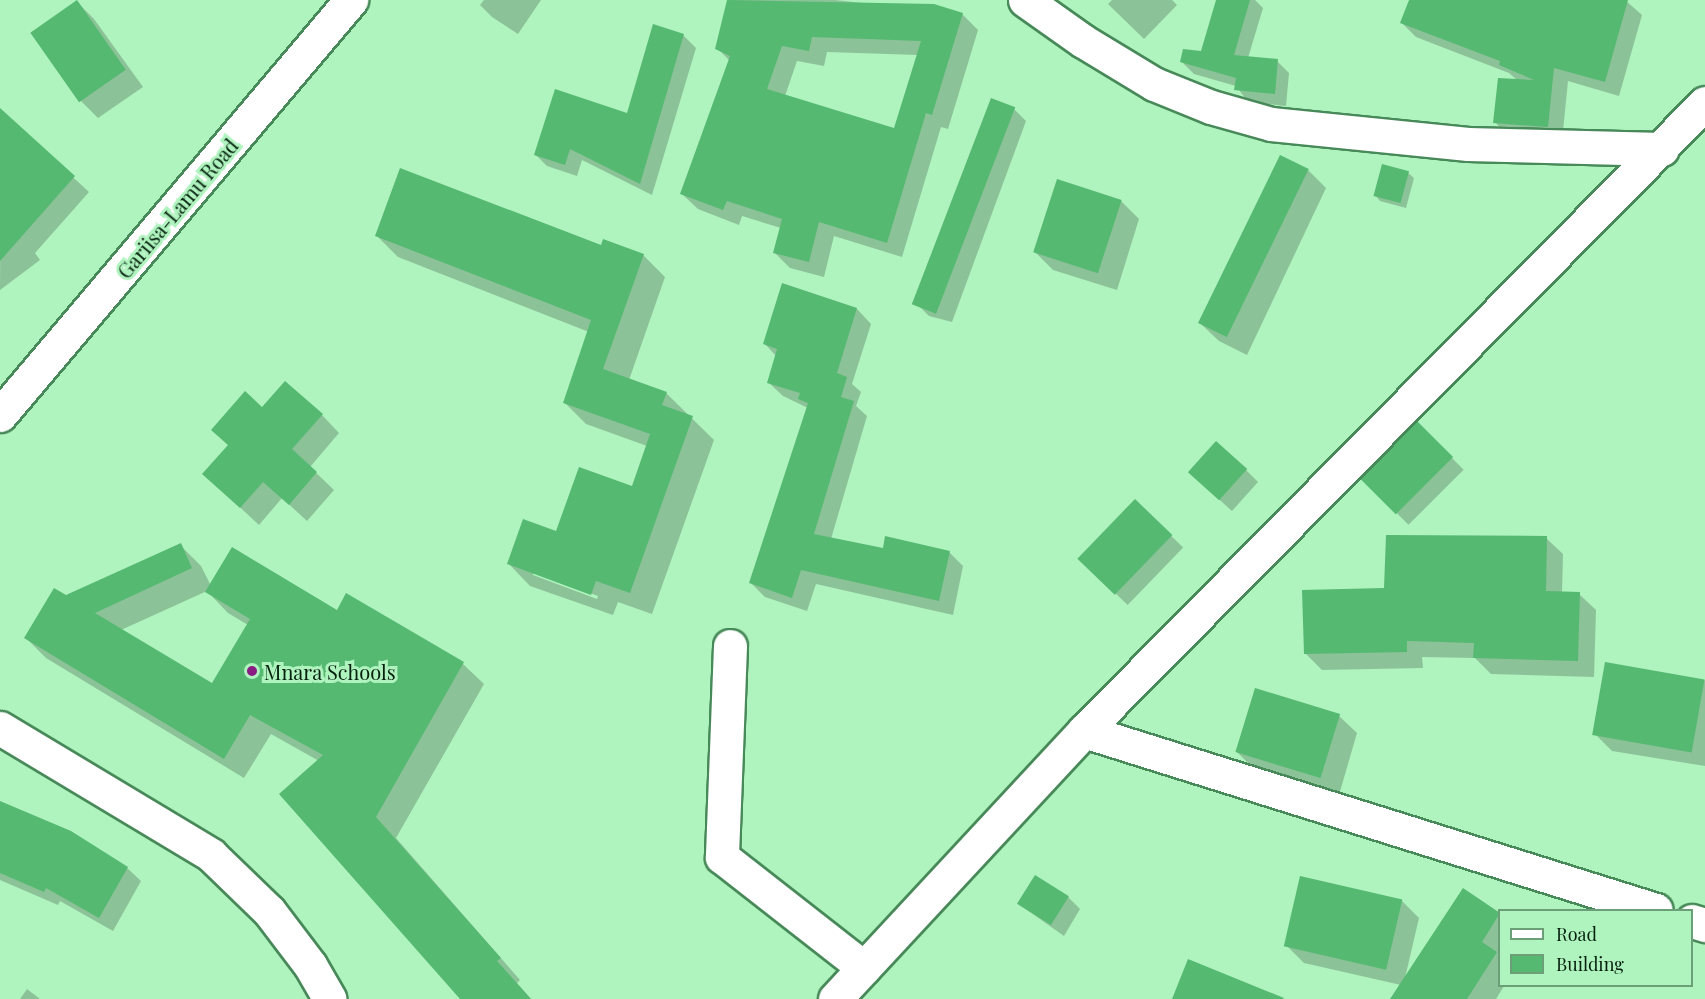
<!DOCTYPE html>
<html>
<head>
<meta charset="utf-8">
<style>
  body { margin:0 }
  #map { position:relative; width:1705px; height:999px; overflow:hidden; background:#aff3be; font-family:"Playfair Display",serif }
  div>[style] { position:absolute }
  .shadow>* { inset:0; background:#0003; transform-origin:0 0 }
  .building>* { inset:0; background:#55b972; transform-origin:0 0 }
  .roads { filter:drop-shadow(2px 0 #488959) drop-shadow(-2px 0 #488959) drop-shadow(0 2px #488959) drop-shadow(0 -2px #488959) }
  .minor>* { height:33px; margin:-16.5px; padding:0 16.5px; transform-origin:16.5px; border-radius:16.5px; background:#fff }
  .dots>* { width:16px; height:16px; translate:-50% -50%; box-sizing:border-box; border:3px solid #aff3be; border-radius:50% }
  span { translate:-50% -50%; white-space:nowrap; text-align:center; line-height:1.15; -webkit-text-stroke:6px #aff3be; paint-order:stroke }
  .street-label { font-size:20px; color:#06210e }
  .poi-label { font-size:20px; color:#06210e }
  .left { translate:0 -50%; text-align:left }
  .legend { position:absolute; left:1498px; top:909px; width:195px; height:78px; box-sizing:border-box; background:#aff3be; border:2px solid #6b9f78; margin:0; padding:8px 10px; list-style:none; font-size:18px; color:#06210e }
  .legend li { display:flex; align-items:center; gap:12px; height:30px }
  .legend b { width:30px; border:2px solid #6b9f78 }
</style>
</head>
<body>
<div id="map">
  <div class="shadow">
    <i style="clip-path:polygon(484px 0,541px 0,518px 34px,492px 17px,480px 5px)"></i>
    <i style="clip-path:polygon(evenodd,729px 0,835px 0,962px 14px,978px 30px,948px 129px,941px 127px,902px 257px,834px 236px,824px 277px,790px 268px,774px 252px,781px 228px,742px 216px,739px 225px,698px 209px,682px 194px,730px 61px,717px 48px,729px 0,827px 52px,918px 55px,895px 130px,785px 96px,797px 61px,824px 66px,827px 52px)"></i>
    <i style="clip-path:polygon(1112px 0,1172px 0,1177px 5px,1144px 39px,1108px 4px)"></i>
    <i style="clip-path:polygon(1218px 0,1255px 0,1263px 8px,1248px 58px,1277px 61px,1289px 73px,1286px 106px,1248px 102px,1236px 86px,1194px 74px,1182px 62px,1202px 53px)"></i>
    <i style="clip-path:polygon(1411px 0,1625px 0,1642px 15px,1619px 96px,1568px 81px,1562px 141px,1509px 137px,1495px 122px,1517px 80px,1509px 73px,1416px 37px,1402px 23px)"></i>
    <i style="clip-path:polygon(76px 1px,94px 19px,143px 87px,98px 118px,81px 101px)"></i>
    <i style="clip-path:polygon(683px 35px,696px 48px,652px 195px,582px 160px,577px 176px,547px 166px,535px 154px,628px 115px)"></i>
    <i style="clip-path:polygon(1014px 109px,1026px 121px,952px 322px,929px 316px,917px 304px)"></i>
    <i style="clip-path:polygon(1px 111px,89px 192px,35px 253px,40px 260px,0 290px)"></i>
    <i style="clip-path:polygon(1308px 170px,1326px 188px,1247px 355px,1219px 341px,1201px 324px)"></i>
    <i style="clip-path:polygon(1408px 173px,1414px 178px,1406px 208px,1380px 201px,1375px 195px)"></i>
    <i style="clip-path:polygon(1121px 201px,1139px 219px,1117px 290px,1053px 270px,1035px 252px)"></i>
    <i style="clip-path:polygon(evenodd,376px 235px,602px 247px,643px 255px,665px 277px,629px 380px,666px 393px,714px 440px,652px 614px,618px 602px,613px 615px,530px 586px,509px 564px,633px 488px,647px 446px,586px 424px,565px 403px,589px 332px,398px 257px,376px 235px,533px 572px,598px 596px,597px 599px,533px 575px,533px 572px)"></i>
    <i style="clip-path:polygon(783px 285px,857px 309px,871px 324px,852px 384px,861px 392px,856px 406px,867px 416px,831px 539px,884px 550px,949px 552px,963px 566px,953px 615px,816px 584px,807px 611px,765px 597px,751px 583px,808px 408px,783px 396px,768px 382px,776px 356px,765px 344px)"></i>
    <i style="clip-path:polygon(262px 409px,322px 415px,339px 433px,310px 467px,334px 490px,307px 521px,282px 498px,259px 525px,204px 474px,229px 446px,213px 430px)"></i>
    <i style="left:1417px;top:423px;width:66px;height:78px;rotate:45deg"></i>
    <i style="clip-path:polygon(1246px 470px,1258px 482px,1232px 511px,1202px 484px)"></i>
    <i style="left:1135px;top:501px;width:67px;height:80px;rotate:44deg"></i>
    <i style="clip-path:polygon(1546px 538px,1563px 554px,1562px 593px,1579px 594px,1596px 610px,1594px 677px,1491px 674px,1475px 658px,1422px 657px,1423px 668px,1322px 670px,1305px 653px,1386px 590px)"></i>
    <i style="clip-path:polygon(evenodd,180px 545px,201px 566px,211px 586px,337px 612px,347px 595px,463px 664px,484px 684px,396px 838px,520px 980px,517px 983px,531px 999px,462px 999px,319px 761px,271px 734px,244px 778px,46px 658px,26px 638px,66px 597px,180px 545px,207px 591px,228px 613px,248px 625px,212px 686px,121px 630px,207px 591px)"></i>
    <i style="clip-path:polygon(1705px 680px,1705px 766px,1612px 751px,1595px 734px)"></i>
    <i style="clip-path:polygon(1339px 716px,1357px 733px,1339px 795px,1255px 770px,1237px 752px)"></i>
    <i style="clip-path:polygon(0 803px,127px 868px,141px 881px,113px 931px,60px 901px,58px 905px,0 880px)"></i>
    <i style="clip-path:polygon(1463px 890px,1500px 914px,1500px 986px,1504px 986px,1496px 999px,1405px 999px,1401px 985px,1304px 963px,1286px 945px,1401px 900px,1419px 918px,1405px 978px)"></i>
    <i style="clip-path:polygon(1068px 897px,1080px 909px,1064px 936px,1020px 905px)"></i>
    <i style="clip-path:polygon(27px 989px,40px 999px,20px 999px)"></i>
  </div>
  <div class="building">
    <i style="left:77px;top:0;width:85px;height:57px;rotate:55deg"></i>
    <i style="clip-path:polygon(evenodd,727px 0,934px 4px,963px 13px,932px 115px,926px 113px,887px 243px,819px 222px,809px 262px,773px 253px,782px 219px,727px 201px,723px 210px,680px 194px,730px 56px,715px 49px,727px 0,812px 37px,921px 41px,894px 128px,767px 89px,782px 46px,809px 51px,812px 37px)"></i>
    <i style="clip-path:polygon(1216px 0,1250px 0,1234px 55px,1278px 59px,1275px 94px,1234px 90px,1236px 78px,1180px 62px,1183px 49px,1201px 51px)"></i>
    <i style="clip-path:polygon(1409px 0,1628px 0,1605px 82px,1554px 68px,1548px 127px,1493px 123px,1498px 78px,1534px 80px,1499px 65px,1500px 61px,1400px 23px)"></i>
    <i style="clip-path:polygon(653px 24px,684px 34px,640px 184px,570px 149px,565px 165px,534px 155px,555px 89px,627px 113px)"></i>
    <i style="left:991px;top:98px;width:26px;height:221px;rotate:21deg"></i>
    <i style="clip-path:polygon(0 108px,75px 176px,0 261px)"></i>
    <i style="left:1280px;top:155px;width:32px;height:187px;rotate:26deg"></i>
    <i style="left:1382px;top:164px;width:28px;height:33px;rotate:15deg"></i>
    <i style="clip-path:polygon(400px 168px,601px 245px,603px 239px,644px 254px,603px 369px,667px 392px,662px 405px,693px 416px,630px 593px,596px 581px,591px 595px,507px 564px,523px 519px,556px 531px,579px 467px,632px 486px,650px 434px,563px 403px,591px 320px,375px 236px)"></i>
    <i style="left:1057px;top:179px;width:68px;height:77px;rotate:18deg"></i>
    <i style="clip-path:polygon(782px 283px,857px 308px,837px 373px,847px 377px,841px 397px,854px 401px,814px 534px,883px 548px,885px 536px,950px 551px,939px 601px,801px 570px,792px 598px,749px 583px,808px 403px,798px 399px,800px 393px,767px 383px,777px 349px,763px 344px)"></i>
    <i style="clip-path:polygon(285px 381px,323px 414px,292px 449px,317px 472px,289px 505px,263px 482px,240px 508px,202px 474px,228px 445px,211px 430px,245px 391px,262px 407px)"></i>
    <i style="left:1417px;top:421px;width:51px;height:81px;rotate:45deg"></i>
    <i style="left:1216px;top:441px;width:42px;height:42px;rotate:42deg"></i>
    <i style="left:1135px;top:499px;width:52px;height:83px;rotate:44deg"></i>
    <i style="clip-path:polygon(1386px 535px,1547px 536px,1546px 591px,1580px 592px,1578px 661px,1473px 658px,1474px 643px,1407px 641px,1407px 652px,1304px 654px,1302px 590px,1384px 588px)"></i>
    <i style="clip-path:polygon(181px 543px,192px 568px,95px 613px,212px 683px,250px 619px,205px 592px,232px 547px,337px 610px,346px 593px,464px 662px,376px 817px,501px 958px,497px 961px,531px 999px,460px 999px,279px 794px,323px 755px,250px 715px,224px 759px,24px 638px,54px 588px,66px 595px)"></i>
    <i style="left:1605px;top:662px;width:101px;height:74px;rotate:10deg"></i>
    <i style="left:1255px;top:688px;width:89px;height:67px;rotate:17deg"></i>
    <i style="clip-path:polygon(0 801px,71px 831px,128px 867px,99px 918px,46px 888px,44px 892px,0 873px)"></i>
    <i style="left:1035px;top:875px;width:40px;height:34px;rotate:32deg"></i>
    <i style="left:1300px;top:876px;width:105px;height:72px;rotate:13deg"></i>
    <i style="clip-path:polygon(1463px 888px,1500px 913px,1482px 942px,1497px 952px,1467px 999px,1390px 999px)"></i>
    <i style="clip-path:polygon(1188px 959px,1284px 998px,1283px 999px,1172px 999px)"></i>
  </div>
  <div class="roads">
    <div class="minor">
      <i style="left:1025px;top:0;width:71px;rotate:35.3deg"></i>
      <i style="left:1083px;top:41px;width:83px;rotate:31.2deg"></i>
      <i style="left:1154px;top:84px;width:61px;rotate:22deg"></i>
      <i style="left:1211px;top:107px;width:62px;rotate:15.8deg"></i>
      <i style="left:1271px;top:124px;width:198px;rotate:5.8deg"></i>
      <i style="left:1468px;top:144px;width:194px;rotate:1.5deg"></i>
      <i style="left:0;top:415px;width:544px;rotate:-49.78deg"></i>
      <i style="left:730px;top:646px;width:211px;rotate:92.2deg"></i>
      <i style="left:722px;top:857px;width:180px;rotate:38deg"></i>
      <i style="left:0;top:728px;width:246px;rotate:31deg"></i>
      <i style="left:211px;top:855px;width:81px;rotate:44deg"></i>
      <i style="left:269px;top:911px;width:68px;rotate:52.8deg"></i>
      <i style="left:310px;top:965px;width:39px;rotate:60deg"></i>
      <i style="left:1084px;top:731px;width:599px;rotate:17.38deg"></i>
      <i style="left:1692px;top:921px;width:14px;rotate:17deg"></i>
      <i style="left:835px;top:999px;width:366px;rotate:-47.1deg"></i>
      <i style="left:1084px;top:731px;width:883px;rotate:-45.32deg"></i>
    </div>
  </div>
  <div class="dots">
    <i style="left:252px;top:671px;background:#891d83"></i>
  </div>
  <div class="street-label">
    <span style="left:177px;top:208px;rotate:-50deg">Gariisa-Lamu Road</span>
  </div>
  <div class="poi-label">
    <span class="left" style="left:264px;top:671px">Mnara Schools</span>
  </div>
  <ul class="legend">
  <li><b style="height:8px;background:#fff"></b>Road</li>
  <li><b style="height:16px;background:#55b972"></b>Building</li>
  </ul>
</div>
</body>
</html>
